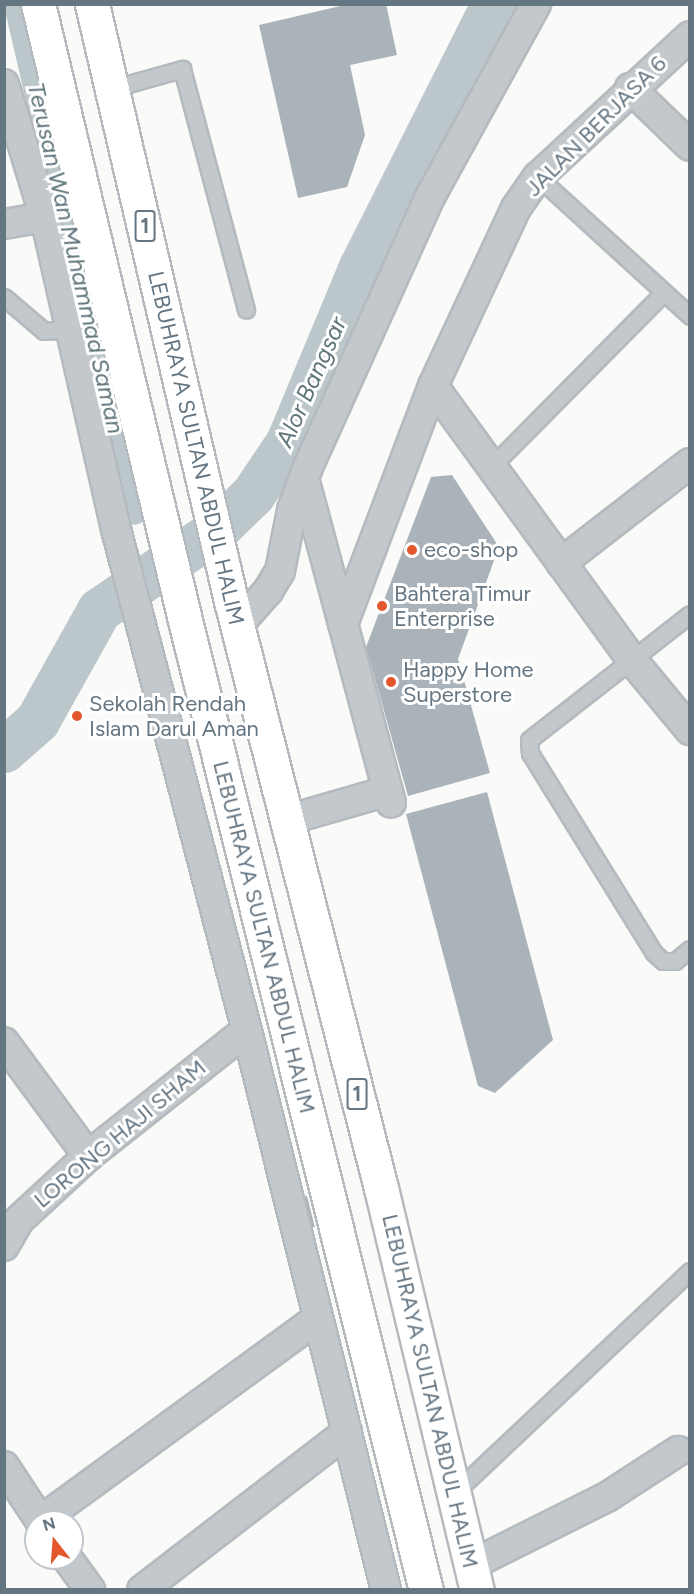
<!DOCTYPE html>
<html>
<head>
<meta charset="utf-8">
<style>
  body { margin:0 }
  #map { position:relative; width:694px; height:1594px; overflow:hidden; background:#fafaf8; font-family:Figtree,sans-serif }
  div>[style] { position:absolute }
  .canal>* { height:27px; margin:-13.5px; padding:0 13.5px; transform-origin:13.5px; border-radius:13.5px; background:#bbc7cb }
  .river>* { height:45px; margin:-22.5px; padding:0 22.5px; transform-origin:22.5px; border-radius:22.5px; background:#bbc7cb }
  .building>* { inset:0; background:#aab3b9; transform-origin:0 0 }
  .roads { filter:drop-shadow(2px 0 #b5babe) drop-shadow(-2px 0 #b5babe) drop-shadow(0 2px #b5babe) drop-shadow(0 -2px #b5babe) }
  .service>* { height:15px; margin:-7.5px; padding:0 7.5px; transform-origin:7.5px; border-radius:7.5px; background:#c3c8cc }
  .minor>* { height:28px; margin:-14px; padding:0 14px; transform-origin:14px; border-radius:14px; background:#c3c8cc }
  .primary>* { height:33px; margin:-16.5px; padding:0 16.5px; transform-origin:16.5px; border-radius:16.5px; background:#fff }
  .dots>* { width:16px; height:16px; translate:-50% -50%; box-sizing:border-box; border:3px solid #fff; border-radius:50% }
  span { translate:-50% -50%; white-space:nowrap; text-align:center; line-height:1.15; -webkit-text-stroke:6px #fff; paint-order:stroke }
  .shield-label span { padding:2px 4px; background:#fff; border:2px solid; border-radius:4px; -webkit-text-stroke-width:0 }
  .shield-label { font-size:21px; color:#657683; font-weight:700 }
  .street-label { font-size:22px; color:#657683 }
  .poi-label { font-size:22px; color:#657683 }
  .left { translate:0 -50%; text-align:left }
  .water-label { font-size:24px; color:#60757c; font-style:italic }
  .frame { position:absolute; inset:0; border:6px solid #657683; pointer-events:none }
  .north { position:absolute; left:24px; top:1510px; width:60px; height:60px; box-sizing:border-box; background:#fff; border:2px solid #c1c8cd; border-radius:50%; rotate:343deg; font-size:16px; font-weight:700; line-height:24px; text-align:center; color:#657683 }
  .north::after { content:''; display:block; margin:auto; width:21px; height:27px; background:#e4572e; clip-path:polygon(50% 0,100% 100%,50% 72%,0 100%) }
</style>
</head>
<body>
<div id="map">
  <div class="canal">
    <i style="left:17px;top:4px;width:520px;rotate:77.01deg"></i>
  </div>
  <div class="river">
    <i style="left:4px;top:750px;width:44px;rotate:-41.3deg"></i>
    <i style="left:37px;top:721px;width:127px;rotate:-60.8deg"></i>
    <i style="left:99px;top:610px;width:140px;rotate:-34.3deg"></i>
    <i style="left:215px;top:531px;width:53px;rotate:-44.2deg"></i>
    <i style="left:253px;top:494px;width:63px;rotate:-56.1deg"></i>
    <i style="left:288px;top:442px;width:190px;rotate:-67.4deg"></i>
    <i style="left:361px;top:267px;width:294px;rotate:-63.3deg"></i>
  </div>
  <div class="building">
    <i style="clip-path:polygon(349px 4px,386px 4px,397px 55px,350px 65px,365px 135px,347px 187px,298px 198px,259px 25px)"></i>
    <i style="clip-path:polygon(452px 475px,499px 547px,458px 659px,490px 773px,408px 796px,366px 647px,431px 477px)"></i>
    <i style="clip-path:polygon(487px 792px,553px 1040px,495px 1093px,478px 1086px,406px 814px)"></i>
    <i style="left:307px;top:1196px;width:32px;height:11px;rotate:76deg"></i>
  </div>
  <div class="roads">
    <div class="service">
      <i style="left:114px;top:88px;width:71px;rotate:-15.6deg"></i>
      <i style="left:182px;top:69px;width:249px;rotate:75.1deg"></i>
      <i style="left:538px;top:177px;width:206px;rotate:42.4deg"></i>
      <i style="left:4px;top:297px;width:52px;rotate:40.4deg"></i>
      <i style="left:44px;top:331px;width:28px;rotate:-4deg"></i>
      <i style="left:491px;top:467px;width:246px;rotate:-45.3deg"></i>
      <i style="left:690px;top:614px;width:204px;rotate:142deg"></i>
      <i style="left:529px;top:740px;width:13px;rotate:86deg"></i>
      <i style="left:530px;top:753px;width:235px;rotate:58.2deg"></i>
      <i style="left:654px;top:953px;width:12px;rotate:42deg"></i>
      <i style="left:663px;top:961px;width:12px"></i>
      <i style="left:675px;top:961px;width:19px;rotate:-39deg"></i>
      <i style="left:453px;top:1494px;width:325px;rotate:-43.3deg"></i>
    </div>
    <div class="minor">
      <i style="left:4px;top:84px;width:139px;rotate:72.9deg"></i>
      <i style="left:45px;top:217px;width:324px;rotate:77.2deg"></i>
      <i style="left:117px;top:533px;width:519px;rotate:75.37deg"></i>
      <i style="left:248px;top:1035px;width:572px;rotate:76.04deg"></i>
      <i style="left:630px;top:88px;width:83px;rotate:44deg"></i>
      <i style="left:4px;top:224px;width:42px;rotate:-9.7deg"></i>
      <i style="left:433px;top:386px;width:339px;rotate:54deg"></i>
      <i style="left:632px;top:660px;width:91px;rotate:50.4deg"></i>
      <i style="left:304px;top:478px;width:336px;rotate:75deg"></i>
      <i style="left:561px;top:563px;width:163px;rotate:-37.8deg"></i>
      <i style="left:343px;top:624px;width:254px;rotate:-69.3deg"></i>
      <i style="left:433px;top:386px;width:196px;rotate:-65deg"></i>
      <i style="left:516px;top:208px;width:38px;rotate:-55deg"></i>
      <i style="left:538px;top:177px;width:207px;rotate:-42.8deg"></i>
      <i style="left:237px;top:626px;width:47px;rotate:-48.5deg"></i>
      <i style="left:268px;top:591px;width:23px;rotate:-59deg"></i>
      <i style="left:280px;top:571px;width:62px;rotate:-78.9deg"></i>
      <i style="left:292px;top:510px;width:46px;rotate:-69.6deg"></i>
      <i style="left:308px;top:467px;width:299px;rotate:-65.7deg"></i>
      <i style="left:431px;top:195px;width:218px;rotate:-61.2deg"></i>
      <i style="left:287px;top:820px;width:105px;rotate:-16deg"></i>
      <i style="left:4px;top:1042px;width:142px;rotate:53.6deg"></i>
      <i style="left:4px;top:1246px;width:30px;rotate:-60deg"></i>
      <i style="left:19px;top:1220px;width:94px;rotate:-42.8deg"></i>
      <i style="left:88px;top:1156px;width:190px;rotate:-38.4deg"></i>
      <i style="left:237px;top:1038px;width:11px;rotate:-15deg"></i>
      <i style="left:4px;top:1466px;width:67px;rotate:56.5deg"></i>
      <i style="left:40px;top:1521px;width:343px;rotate:-36.1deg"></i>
      <i style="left:67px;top:1558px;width:39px;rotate:54deg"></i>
      <i style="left:471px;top:1565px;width:152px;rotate:-26.6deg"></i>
      <i style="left:607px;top:1497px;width:85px;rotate:-32.9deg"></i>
      <i style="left:142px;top:1590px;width:259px;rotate:-37.6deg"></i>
    </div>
    <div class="primary">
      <i style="left:38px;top:4px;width:629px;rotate:76.58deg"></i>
      <i style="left:184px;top:616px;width:1004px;rotate:76.05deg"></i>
      <i style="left:92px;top:4px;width:613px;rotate:76.89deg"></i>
      <i style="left:231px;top:601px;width:606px;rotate:75.67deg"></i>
      <i style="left:381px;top:1188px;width:413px;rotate:76.6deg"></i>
    </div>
  </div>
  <div class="dots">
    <i style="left:412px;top:550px;background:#e4572e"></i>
    <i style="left:382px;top:606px;background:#e4572e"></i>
    <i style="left:391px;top:682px;background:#e4572e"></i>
    <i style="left:77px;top:716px;background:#e4572e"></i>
  </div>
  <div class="shield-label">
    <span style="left:145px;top:226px">1</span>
    <span style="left:357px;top:1094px">1</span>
  </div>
  <div class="street-label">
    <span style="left:596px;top:126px;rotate:-45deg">JALAN BERJASA 6</span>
    <span style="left:196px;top:448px;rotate:77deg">LEBUHRAYA SULTAN ABDUL HALIM</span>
    <span style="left:264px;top:937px;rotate:76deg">LEBUHRAYA SULTAN ABDUL HALIM</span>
    <span style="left:120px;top:1134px;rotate:-40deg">LORONG HAJI SHAM</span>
    <span style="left:430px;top:1391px;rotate:77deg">LEBUHRAYA SULTAN ABDUL HALIM</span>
  </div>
  <div class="poi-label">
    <span class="left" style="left:424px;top:550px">eco-shop</span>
    <span class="left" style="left:394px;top:606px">Bahtera Timur<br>Enterprise</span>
    <span class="left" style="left:403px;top:682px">Happy Home<br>Superstore</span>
    <span class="left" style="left:89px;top:716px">Sekolah Rendah<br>Islam Darul Aman</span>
  </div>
  <div class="water-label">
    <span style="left:76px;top:258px;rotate:77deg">Terusan Wan Muhammad Saman</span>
    <span style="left:311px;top:382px;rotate:-66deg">Alor Bangsar</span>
  </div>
  <div class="frame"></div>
  <div class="north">N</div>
</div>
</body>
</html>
